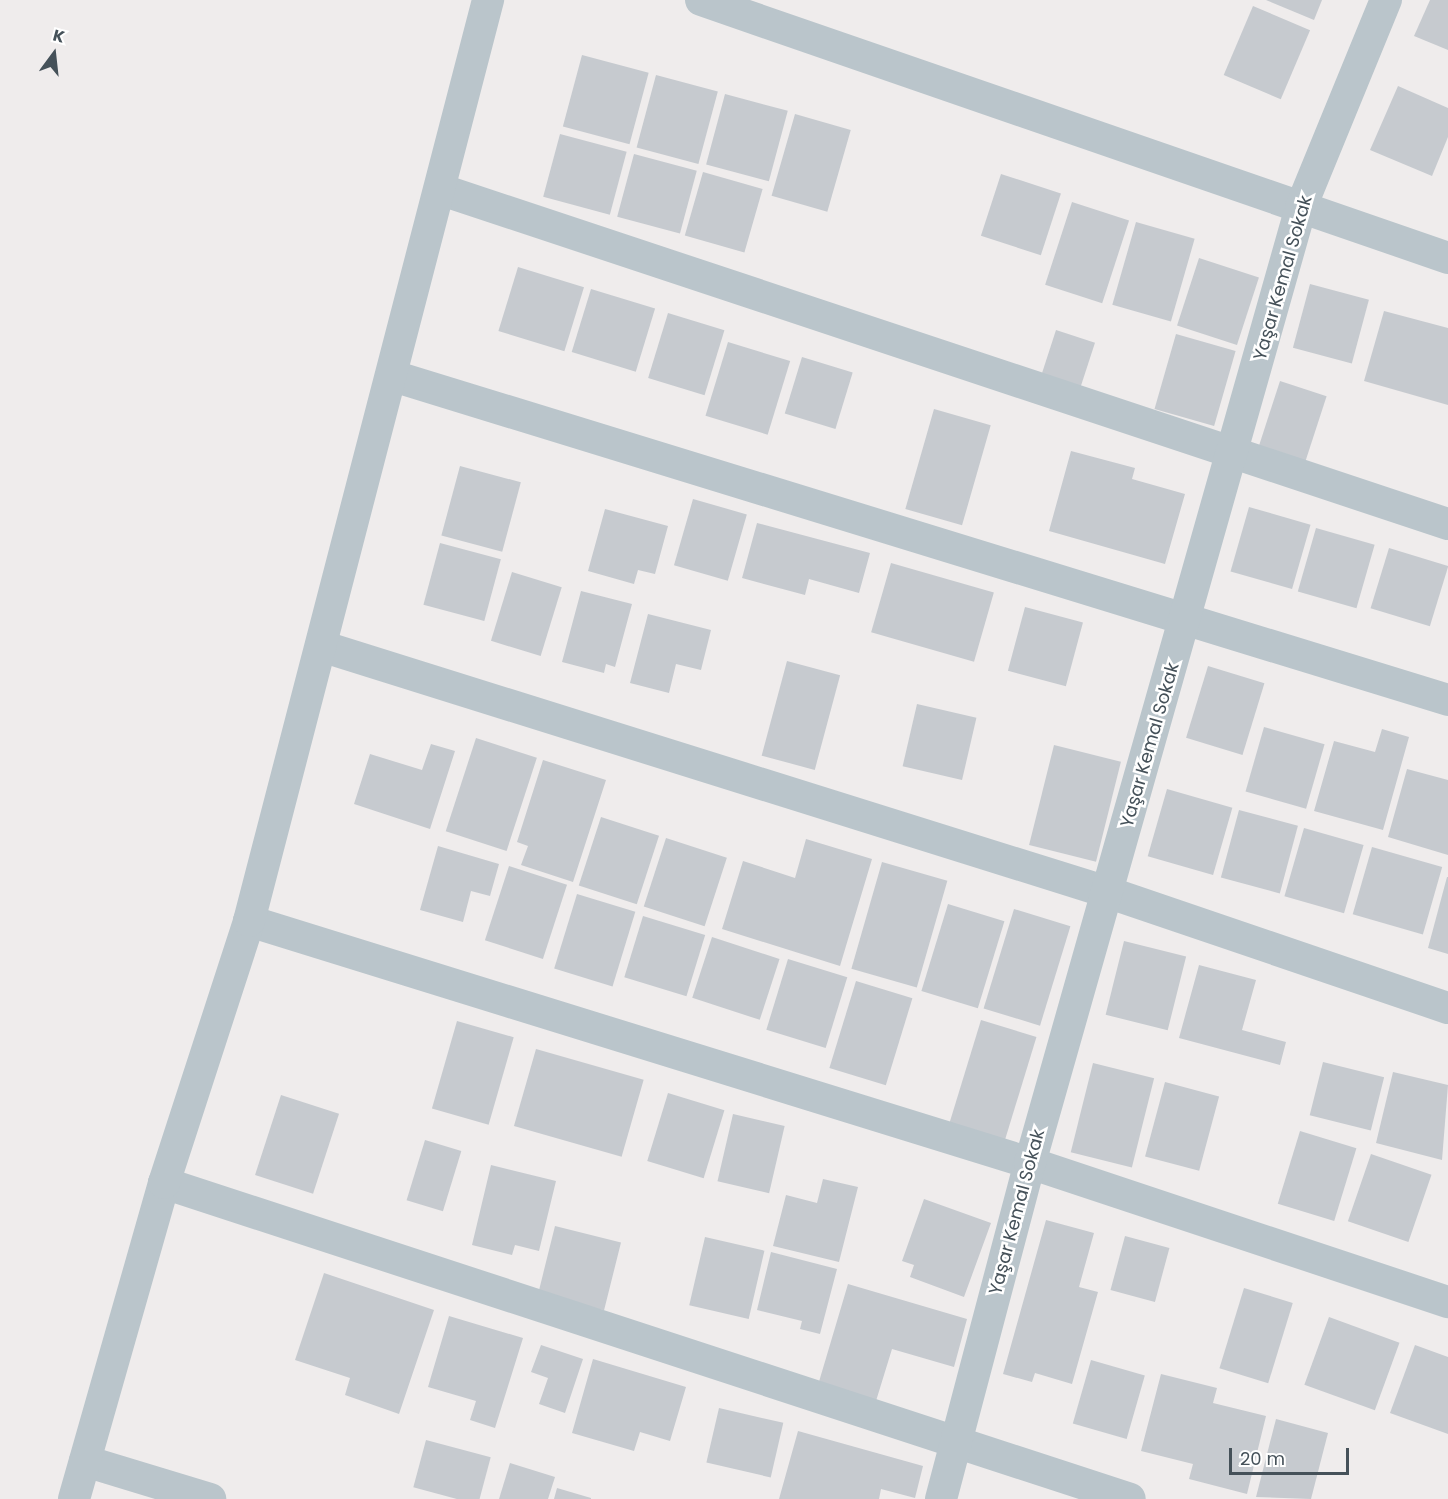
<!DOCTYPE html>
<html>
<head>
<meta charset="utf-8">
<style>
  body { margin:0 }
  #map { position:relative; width:1448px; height:1499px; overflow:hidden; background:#efecec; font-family:Poppins,sans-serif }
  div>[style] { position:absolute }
  .building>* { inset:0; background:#c6cacf; transform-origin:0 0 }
  .minor>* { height:32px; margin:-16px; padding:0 16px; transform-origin:16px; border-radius:16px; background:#bac5cb }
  span { translate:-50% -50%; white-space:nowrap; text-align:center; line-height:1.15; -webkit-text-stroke:5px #fff; paint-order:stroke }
  .street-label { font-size:18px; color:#455159 }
  .north { position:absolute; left:24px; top:24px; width:60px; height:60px; -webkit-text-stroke:4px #fff; paint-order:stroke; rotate:15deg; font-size:16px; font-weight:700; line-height:24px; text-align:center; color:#455159 }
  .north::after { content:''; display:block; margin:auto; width:21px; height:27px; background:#455159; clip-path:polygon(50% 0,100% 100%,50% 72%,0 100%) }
  .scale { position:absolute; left:1229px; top:1448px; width:120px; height:27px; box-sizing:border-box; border:3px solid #455159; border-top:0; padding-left:8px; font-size:18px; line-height:21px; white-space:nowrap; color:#455159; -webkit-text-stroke:4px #fff; paint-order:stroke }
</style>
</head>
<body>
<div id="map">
  <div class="building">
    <i style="clip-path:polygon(1266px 0,1322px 0,1314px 20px)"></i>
    <i style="clip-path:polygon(1430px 0,1448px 0,1448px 50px,1414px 36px)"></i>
    <i style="left:1253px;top:6px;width:62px;height:75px;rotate:23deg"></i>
    <i style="left:582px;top:55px;width:69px;height:74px;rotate:15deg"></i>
    <i style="left:656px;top:75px;width:64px;height:75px;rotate:15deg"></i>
    <i style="clip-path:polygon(1398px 86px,1448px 108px,1448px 137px,1432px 176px,1370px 150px)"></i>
    <i style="left:725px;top:94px;width:65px;height:73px;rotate:15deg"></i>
    <i style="left:795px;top:114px;width:58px;height:85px;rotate:16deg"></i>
    <i style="left:560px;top:134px;width:69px;height:65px;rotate:15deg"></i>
    <i style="left:634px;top:154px;width:65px;height:65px;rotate:15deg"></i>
    <i style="left:703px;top:172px;width:62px;height:66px;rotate:16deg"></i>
    <i style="left:1001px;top:174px;width:63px;height:65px;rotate:18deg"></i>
    <i style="left:1072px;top:202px;width:60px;height:87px;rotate:18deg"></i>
    <i style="left:1136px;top:222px;width:61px;height:86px;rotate:16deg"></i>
    <i style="left:1199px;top:258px;width:63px;height:71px;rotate:18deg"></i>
    <i style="left:518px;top:267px;width:69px;height:67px;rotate:17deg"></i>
    <i style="left:1310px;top:284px;width:61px;height:66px;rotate:15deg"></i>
    <i style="left:591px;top:289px;width:67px;height:66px;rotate:17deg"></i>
    <i style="clip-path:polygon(1384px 311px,1448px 328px,1448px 405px,1364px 381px)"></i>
    <i style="left:668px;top:313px;width:59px;height:68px;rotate:17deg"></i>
    <i style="left:1056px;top:330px;width:41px;height:48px;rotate:18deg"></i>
    <i style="left:1176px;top:334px;width:62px;height:78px;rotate:16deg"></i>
    <i style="left:728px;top:342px;width:65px;height:77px;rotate:17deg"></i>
    <i style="left:802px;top:357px;width:53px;height:59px;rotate:17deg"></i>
    <i style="left:1280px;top:381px;width:49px;height:68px;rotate:18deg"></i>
    <i style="left:934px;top:409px;width:59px;height:104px;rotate:16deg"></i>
    <i style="clip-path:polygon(1071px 451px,1135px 468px,1132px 479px,1185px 494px,1165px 564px,1049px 531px)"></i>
    <i style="left:460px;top:466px;width:63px;height:72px;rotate:15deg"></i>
    <i style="left:693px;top:499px;width:56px;height:69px;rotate:16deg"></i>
    <i style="left:1249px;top:507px;width:64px;height:67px;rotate:16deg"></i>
    <i style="clip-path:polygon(605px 509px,668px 526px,655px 574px,638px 570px,634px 584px,588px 571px)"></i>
    <i style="clip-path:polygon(757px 523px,870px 553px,859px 593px,809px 579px,805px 595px,742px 578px)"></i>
    <i style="left:1316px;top:528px;width:61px;height:66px;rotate:16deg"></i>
    <i style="left:440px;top:543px;width:63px;height:64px;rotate:15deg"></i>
    <i style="left:1389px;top:548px;width:62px;height:63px;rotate:17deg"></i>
    <i style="left:891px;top:563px;width:107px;height:72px;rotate:16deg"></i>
    <i style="left:512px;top:572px;width:52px;height:72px;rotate:17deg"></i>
    <i style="clip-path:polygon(581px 591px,632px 604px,615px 667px,606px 664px,604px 673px,562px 662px)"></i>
    <i style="left:1025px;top:607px;width:60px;height:66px;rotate:15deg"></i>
    <i style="clip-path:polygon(648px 614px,711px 630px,701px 670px,676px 664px,669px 693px,630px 683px)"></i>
    <i style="left:787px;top:661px;width:55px;height:98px;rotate:15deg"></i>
    <i style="left:1208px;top:666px;width:59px;height:75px;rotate:17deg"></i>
    <i style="left:917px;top:704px;width:61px;height:64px;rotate:13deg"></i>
    <i style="left:1264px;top:727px;width:63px;height:67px;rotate:16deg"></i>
    <i style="clip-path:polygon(1382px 729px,1409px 737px,1383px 830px,1314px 811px,1334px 741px,1375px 752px)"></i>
    <i style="left:476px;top:738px;width:64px;height:98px;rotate:18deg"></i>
    <i style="clip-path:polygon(431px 744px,455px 751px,430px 829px,354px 804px,370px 754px,422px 770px)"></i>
    <i style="left:1054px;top:745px;width:69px;height:103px;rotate:14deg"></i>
    <i style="clip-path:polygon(543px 760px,606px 780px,573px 882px,521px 865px,528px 846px,517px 842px)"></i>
    <i style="clip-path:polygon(1407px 769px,1448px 780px,1448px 855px,1388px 837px)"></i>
    <i style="left:1167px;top:789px;width:68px;height:70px;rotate:16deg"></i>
    <i style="left:1239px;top:810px;width:61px;height:70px;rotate:15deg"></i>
    <i style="left:601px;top:817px;width:61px;height:72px;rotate:18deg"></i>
    <i style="left:1304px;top:828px;width:62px;height:71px;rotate:16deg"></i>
    <i style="left:666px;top:838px;width:64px;height:72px;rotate:18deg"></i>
    <i style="clip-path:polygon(806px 839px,872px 859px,840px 966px,722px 929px,743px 861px,795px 878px)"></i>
    <i style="clip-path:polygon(438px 846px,499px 864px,490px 896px,471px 891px,463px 922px,420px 910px)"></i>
    <i style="left:1372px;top:847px;width:73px;height:70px;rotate:16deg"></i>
    <i style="left:882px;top:862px;width:68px;height:111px;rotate:16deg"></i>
    <i style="left:509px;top:866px;width:61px;height:78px;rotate:18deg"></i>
    <i style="clip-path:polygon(1447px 877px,1448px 877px,1448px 954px,1428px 948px)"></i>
    <i style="left:577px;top:894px;width:61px;height:78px;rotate:17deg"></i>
    <i style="left:948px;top:904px;width:59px;height:91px;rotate:17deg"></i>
    <i style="left:1014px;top:909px;width:59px;height:104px;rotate:17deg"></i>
    <i style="left:643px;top:916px;width:65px;height:64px;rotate:17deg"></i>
    <i style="left:712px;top:937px;width:71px;height:64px;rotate:18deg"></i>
    <i style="left:1124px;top:941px;width:64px;height:76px;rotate:14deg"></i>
    <i style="left:788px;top:959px;width:62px;height:74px;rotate:17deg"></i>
    <i style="clip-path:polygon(1199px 965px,1256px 980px,1242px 1030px,1286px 1042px,1280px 1065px,1179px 1038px)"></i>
    <i style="left:856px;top:981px;width:59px;height:91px;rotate:17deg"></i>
    <i style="left:981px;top:1020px;width:58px;height:112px;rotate:17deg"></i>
    <i style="left:457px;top:1021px;width:59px;height:91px;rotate:16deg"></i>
    <i style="left:536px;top:1049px;width:112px;height:80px;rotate:16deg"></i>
    <i style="left:1323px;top:1062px;width:63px;height:55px;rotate:14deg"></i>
    <i style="left:1093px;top:1063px;width:63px;height:92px;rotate:14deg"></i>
    <i style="clip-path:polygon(1393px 1072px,1448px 1085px,1442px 1160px,1376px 1143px)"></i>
    <i style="left:1165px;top:1082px;width:56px;height:77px;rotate:15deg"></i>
    <i style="left:668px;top:1093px;width:59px;height:71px;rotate:17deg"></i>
    <i style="left:281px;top:1095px;width:61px;height:84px;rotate:18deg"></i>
    <i style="left:733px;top:1114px;width:53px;height:69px;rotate:13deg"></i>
    <i style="left:1300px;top:1131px;width:59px;height:76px;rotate:17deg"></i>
    <i style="left:425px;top:1140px;width:38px;height:63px;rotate:17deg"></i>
    <i style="left:1371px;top:1154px;width:64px;height:71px;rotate:19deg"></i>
    <i style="clip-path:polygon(491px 1165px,556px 1181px,539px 1251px,515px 1245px,512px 1255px,472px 1245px)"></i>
    <i style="clip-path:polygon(823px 1179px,858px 1187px,839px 1262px,773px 1246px,786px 1195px,817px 1203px)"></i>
    <i style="clip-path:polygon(924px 1199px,991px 1223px,964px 1297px,910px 1277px,914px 1265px,902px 1261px)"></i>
    <i style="clip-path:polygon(1046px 1220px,1094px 1233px,1079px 1287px,1098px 1292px,1072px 1384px,1035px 1373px,1032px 1382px,1003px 1374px)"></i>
    <i style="left:555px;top:1226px;width:68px;height:70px;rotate:14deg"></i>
    <i style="left:1125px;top:1236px;width:46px;height:56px;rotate:15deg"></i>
    <i style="left:705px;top:1237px;width:61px;height:70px;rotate:13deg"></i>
    <i style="clip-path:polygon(771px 1252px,837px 1269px,820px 1334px,800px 1329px,802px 1321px,757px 1310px)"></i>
    <i style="clip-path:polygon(324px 1273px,434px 1310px,399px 1414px,345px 1395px,350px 1378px,295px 1360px)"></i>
    <i style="clip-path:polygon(848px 1284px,967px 1319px,954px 1367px,892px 1349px,876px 1401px,818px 1385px)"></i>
    <i style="left:1244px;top:1288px;width:51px;height:84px;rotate:17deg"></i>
    <i style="clip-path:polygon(449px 1316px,523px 1338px,495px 1428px,470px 1420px,476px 1401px,428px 1387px)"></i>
    <i style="left:1329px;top:1317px;width:75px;height:72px;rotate:20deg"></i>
    <i style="clip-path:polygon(541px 1345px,583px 1359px,565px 1413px,539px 1404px,548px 1378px,531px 1372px)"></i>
    <i style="clip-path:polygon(1415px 1345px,1448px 1357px,1448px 1434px,1390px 1413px)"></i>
    <i style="clip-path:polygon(593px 1359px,686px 1387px,670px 1441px,640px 1432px,634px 1451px,572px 1433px)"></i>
    <i style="left:1091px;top:1360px;width:56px;height:66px;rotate:16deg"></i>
    <i style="clip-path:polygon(1161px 1374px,1217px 1388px,1213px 1403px,1266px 1416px,1247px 1494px,1189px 1479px,1193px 1464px,1141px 1451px)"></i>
    <i style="left:719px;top:1408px;width:66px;height:56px;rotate:13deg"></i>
    <i style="clip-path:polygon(1276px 1419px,1328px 1433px,1311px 1499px,1256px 1497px)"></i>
    <i style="clip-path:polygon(798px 1431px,923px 1466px,915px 1498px,881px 1489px,879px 1499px,779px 1499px)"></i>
    <i style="left:426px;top:1440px;width:67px;height:49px;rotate:15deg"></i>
    <i style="clip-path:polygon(510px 1463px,555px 1477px,548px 1499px,499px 1499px)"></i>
    <i style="clip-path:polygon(557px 1488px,591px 1498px,591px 1499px,554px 1499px)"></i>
  </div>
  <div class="minor">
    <i style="left:701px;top:0;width:790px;rotate:19.05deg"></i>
    <i style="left:442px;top:190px;width:1060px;rotate:18.37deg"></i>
    <i style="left:393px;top:376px;width:1104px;rotate:17.07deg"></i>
    <i style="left:321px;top:646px;width:824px;rotate:17.38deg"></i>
    <i style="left:1107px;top:892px;width:360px;rotate:18.8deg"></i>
    <i style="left:249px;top:921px;width:818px;rotate:17.22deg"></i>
    <i style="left:1030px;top:1163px;width:441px;rotate:18.4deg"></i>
    <i style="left:164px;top:1183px;width:1016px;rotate:18.11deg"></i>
    <i style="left:85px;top:1461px;width:131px;rotate:16.9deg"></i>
    <i style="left:74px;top:1499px;width:329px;rotate:-74.1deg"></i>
    <i style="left:164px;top:1183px;width:275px;rotate:-72deg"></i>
    <i style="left:249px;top:921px;width:952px;rotate:-75.45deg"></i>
    <i style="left:941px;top:1499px;width:348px;rotate:-75.2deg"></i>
    <i style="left:1030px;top:1163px;width:994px;rotate:-74.17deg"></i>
    <i style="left:1301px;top:207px;width:224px;rotate:-67.7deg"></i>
  </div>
  <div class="street-label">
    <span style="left:1283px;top:278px;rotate:-74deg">Yaşar Kemal Sokak</span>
    <span style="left:1150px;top:745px;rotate:-74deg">Yaşar Kemal Sokak</span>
    <span style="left:1017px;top:1212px;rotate:-75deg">Yaşar Kemal Sokak</span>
  </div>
  <div class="north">K</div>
  <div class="scale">20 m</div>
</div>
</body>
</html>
